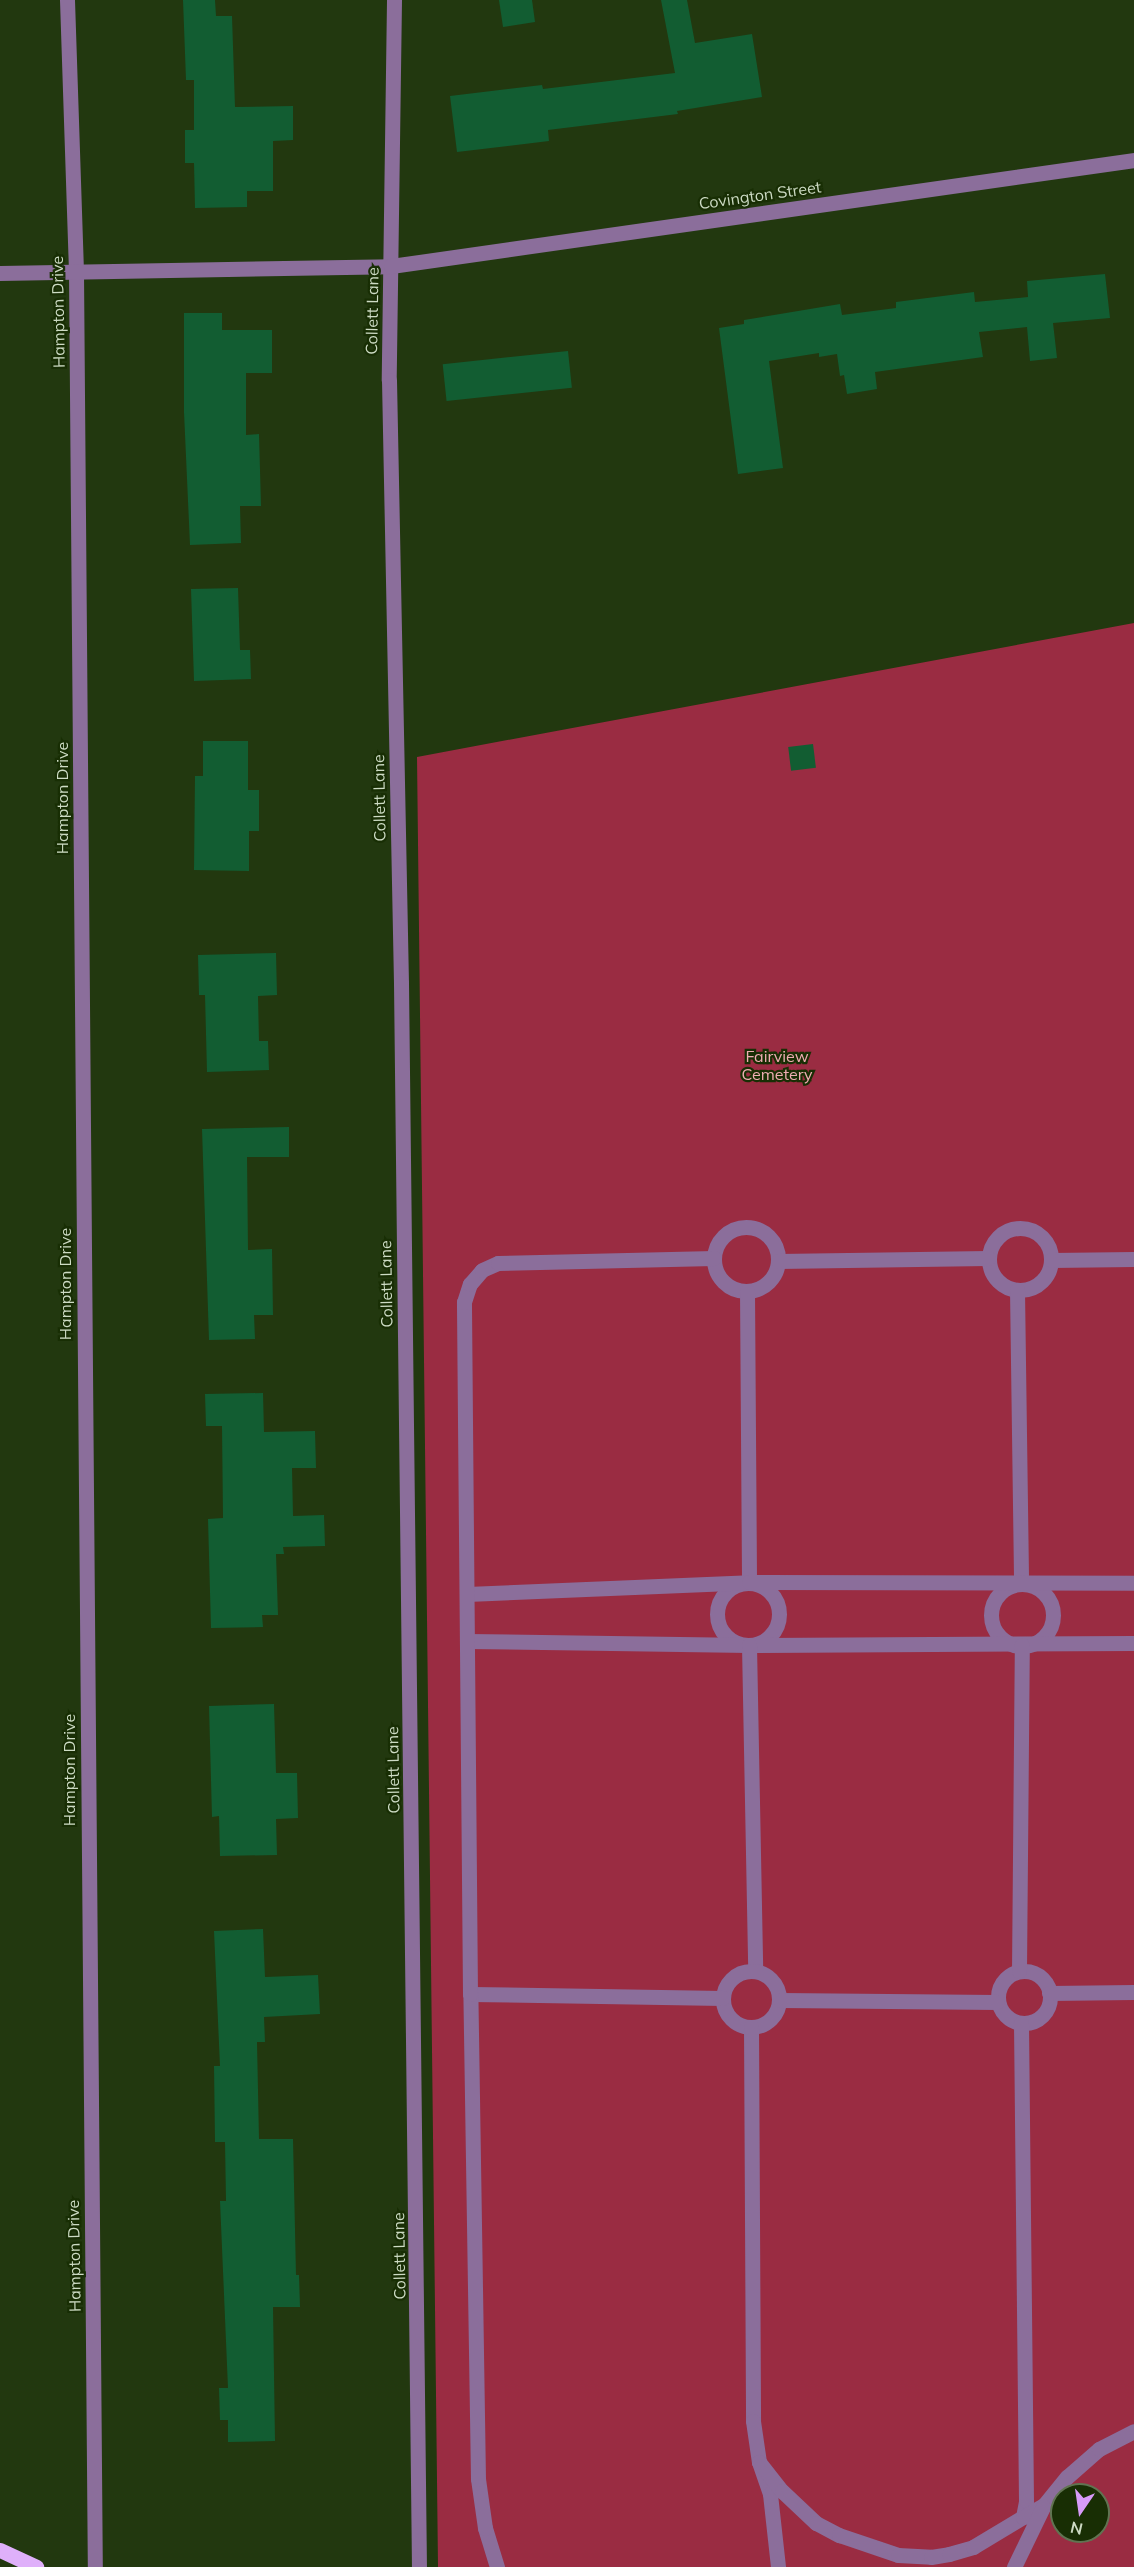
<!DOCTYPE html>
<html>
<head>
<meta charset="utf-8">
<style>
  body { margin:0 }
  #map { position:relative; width:1134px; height:2567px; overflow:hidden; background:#22380f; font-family:Mulish,sans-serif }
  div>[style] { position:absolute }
  .green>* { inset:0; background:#9a2c42 }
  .building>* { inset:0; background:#125d32; transform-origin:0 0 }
  .minor>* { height:15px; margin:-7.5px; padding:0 7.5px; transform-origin:7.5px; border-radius:7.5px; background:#8b6e9b }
  .minor>.ring { margin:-7.5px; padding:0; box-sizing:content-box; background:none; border:15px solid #8b6e9b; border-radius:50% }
  .major>* { height:15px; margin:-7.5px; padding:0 7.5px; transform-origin:7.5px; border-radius:7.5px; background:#dfb0fa }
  span { translate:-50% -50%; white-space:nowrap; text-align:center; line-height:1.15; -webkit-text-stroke:4.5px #182e04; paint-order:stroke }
  .street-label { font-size:16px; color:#cddbc4 }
  .park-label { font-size:16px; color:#efadb3 }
  .north { position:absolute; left:1050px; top:2483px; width:60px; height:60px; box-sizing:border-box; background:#182e04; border:2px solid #607351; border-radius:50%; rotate:193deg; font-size:16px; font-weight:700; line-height:24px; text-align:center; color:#cddbc4 }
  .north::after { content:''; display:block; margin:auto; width:21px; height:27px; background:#d79bf9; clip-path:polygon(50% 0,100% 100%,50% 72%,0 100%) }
</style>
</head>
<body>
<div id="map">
  <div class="green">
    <i style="clip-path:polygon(evenodd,1134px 623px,1134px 2567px,438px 2567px,417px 757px,1134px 623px,1062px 2495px,1098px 2495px,1098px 2531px,1062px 2531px,1062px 2495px)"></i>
  </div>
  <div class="building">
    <i style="clip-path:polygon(183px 0,215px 0,216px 16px,232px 16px,235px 107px,293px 106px,293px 140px,273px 141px,273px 191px,247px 191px,247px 207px,195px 208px,194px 163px,185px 163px,185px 130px,194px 130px,194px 80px,186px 80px)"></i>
    <i style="clip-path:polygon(499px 0,532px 0,535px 22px,503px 27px)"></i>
    <i style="clip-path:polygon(661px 0,687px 0,695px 43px,752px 34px,762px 97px,677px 111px,678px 114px,548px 130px,549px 141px,457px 152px,450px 96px,542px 85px,543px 89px,675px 73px)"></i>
    <i style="clip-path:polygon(1105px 274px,1110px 318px,1053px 323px,1057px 358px,1030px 361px,1027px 327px,979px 332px,983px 357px,875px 372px,877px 389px,847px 394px,844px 375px,840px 376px,837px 354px,819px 357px,819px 353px,769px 361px,783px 468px,738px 474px,719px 328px,744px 324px,744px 320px,840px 304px,842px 315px,896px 308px,896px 302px,974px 292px,975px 302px,1028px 297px,1027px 281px)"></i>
    <i style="clip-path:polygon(184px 313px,222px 313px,222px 330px,272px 330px,272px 373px,246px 373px,246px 435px,259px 434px,261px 506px,240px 506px,241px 543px,190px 545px,184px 412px)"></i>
    <i style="left:568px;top:351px;width:37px;height:126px;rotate:84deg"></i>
    <i style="clip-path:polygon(238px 588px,240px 650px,250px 650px,251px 679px,194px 681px,191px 589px)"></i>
    <i style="clip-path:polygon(203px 741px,248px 741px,248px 790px,259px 790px,259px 831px,249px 831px,249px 871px,194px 870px,195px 776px,203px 776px)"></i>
    <i style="left:813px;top:744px;width:24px;height:25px;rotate:83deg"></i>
    <i style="clip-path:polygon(276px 953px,277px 995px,258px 996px,259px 1041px,268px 1041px,269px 1070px,207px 1072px,205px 995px,199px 995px,198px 955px)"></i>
    <i style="clip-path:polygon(289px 1127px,289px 1157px,247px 1157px,248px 1250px,272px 1249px,273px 1315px,254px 1315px,255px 1339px,209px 1340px,202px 1129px)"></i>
    <i style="clip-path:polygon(263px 1393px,264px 1432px,315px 1431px,316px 1468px,292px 1468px,293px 1516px,324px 1515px,325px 1546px,283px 1547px,284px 1554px,276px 1554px,278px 1615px,262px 1615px,263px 1627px,211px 1628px,208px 1519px,223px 1518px,222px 1426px,206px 1426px,205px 1394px)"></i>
    <i style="clip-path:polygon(274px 1704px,276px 1773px,297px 1773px,298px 1818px,276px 1819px,277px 1855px,220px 1856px,219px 1816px,212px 1817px,209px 1706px)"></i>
    <i style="clip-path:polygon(263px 1929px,265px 1977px,318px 1975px,320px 2014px,264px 2017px,265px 2042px,257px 2042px,259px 2139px,293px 2139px,296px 2275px,299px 2275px,300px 2307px,273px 2307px,275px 2441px,228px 2442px,228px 2420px,220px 2420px,219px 2388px,228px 2388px,220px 2201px,226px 2201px,225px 2142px,215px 2142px,214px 2066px,220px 2066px,214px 1931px)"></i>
  </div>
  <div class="minor">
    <i style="left:67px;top:0;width:272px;rotate:88.1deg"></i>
    <i style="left:76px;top:272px;width:2295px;rotate:89.53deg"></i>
    <i style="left:394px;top:0;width:380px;rotate:90.8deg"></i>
    <i style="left:389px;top:380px;width:603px;rotate:88.86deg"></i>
    <i style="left:401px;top:983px;width:1584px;rotate:89.35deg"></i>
    <i style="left:0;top:273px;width:391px;rotate:-1deg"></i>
    <i style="left:391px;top:266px;width:751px;rotate:-8.12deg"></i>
    <i class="ring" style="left:714px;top:1227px;width:49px;height:49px"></i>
    <i class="ring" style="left:989px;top:1228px;width:47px;height:47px"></i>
    <i style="left:1051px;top:1260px;width:83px;rotate:-0.7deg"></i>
    <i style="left:778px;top:1261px;width:210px;rotate:-0.8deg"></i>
    <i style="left:1017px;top:1290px;width:294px;rotate:89.2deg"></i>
    <i style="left:747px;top:1291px;width:291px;rotate:89.6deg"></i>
    <i class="ring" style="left:717px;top:1583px;width:47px;height:47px"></i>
    <i class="ring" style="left:991px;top:1584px;width:47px;height:47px"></i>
    <i style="left:467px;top:1594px;width:282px;rotate:-2.4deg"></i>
    <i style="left:749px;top:1582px;width:385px;rotate:0.1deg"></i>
    <i style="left:467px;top:1641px;width:282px;rotate:0.8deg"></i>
    <i style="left:749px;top:1645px;width:385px;rotate:-0.3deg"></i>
    <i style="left:749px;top:1645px;width:326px;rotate:88.9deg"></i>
    <i class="ring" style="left:998px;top:1971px;width:37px;height:37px"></i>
    <i class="ring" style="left:723px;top:1971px;width:41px;height:41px"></i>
    <i style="left:1019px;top:1971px;width:326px;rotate:-89.5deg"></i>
    <i style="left:1049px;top:1993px;width:85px;rotate:-0.7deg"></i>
    <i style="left:470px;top:1994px;width:253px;rotate:0.9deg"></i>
    <i style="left:780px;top:2000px;width:217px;rotate:0.5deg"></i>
    <i style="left:751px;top:2027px;width:394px;rotate:89.7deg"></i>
    <i style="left:753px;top:2421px;width:41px;rotate:81.7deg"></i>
    <i style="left:759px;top:2462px;width:34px;rotate:71deg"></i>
    <i style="left:770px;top:2494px;width:73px;rotate:83.7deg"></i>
    <i style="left:759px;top:2462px;width:37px;rotate:52deg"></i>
    <i style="left:782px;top:2491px;width:47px;rotate:43.3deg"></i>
    <i style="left:816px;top:2523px;width:26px;rotate:28deg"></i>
    <i style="left:839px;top:2535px;width:62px;rotate:18.7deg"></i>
    <i style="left:898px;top:2555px;width:33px;rotate:3deg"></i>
    <i style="left:931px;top:2557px;width:18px;rotate:-9deg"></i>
    <i style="left:949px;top:2554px;width:25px;rotate:-16deg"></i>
    <i style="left:973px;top:2547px;width:58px;rotate:-31deg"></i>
    <i style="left:1023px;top:2517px;width:16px;rotate:-79deg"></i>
    <i style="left:1026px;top:2501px;width:478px;rotate:-90.6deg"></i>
    <i style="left:1023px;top:2517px;width:24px;rotate:-30deg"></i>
    <i style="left:1044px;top:2505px;width:36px;rotate:-51deg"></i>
    <i style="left:1067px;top:2477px;width:43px;rotate:-41.2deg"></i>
    <i style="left:1099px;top:2449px;width:39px;rotate:-27deg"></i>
    <i style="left:497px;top:2567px;width:41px;rotate:-107.1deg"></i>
    <i style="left:485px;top:2528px;width:49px;rotate:-98.1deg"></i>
    <i style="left:478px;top:2479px;width:485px;rotate:-90.9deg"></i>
    <i style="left:470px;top:1994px;width:692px;rotate:-90.5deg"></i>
    <i style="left:464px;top:1302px;width:19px;rotate:-72deg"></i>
    <i style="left:470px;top:1284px;width:18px;rotate:-49deg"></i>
    <i style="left:482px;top:1270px;width:17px;rotate:-24deg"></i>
    <i style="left:498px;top:1263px;width:216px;rotate:-1.3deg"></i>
    <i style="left:1014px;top:2567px;width:67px;rotate:-64.2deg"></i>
  </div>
  <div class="major">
    <i style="left:0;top:2550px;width:40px;rotate:25deg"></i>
  </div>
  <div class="street-label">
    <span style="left:760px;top:195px;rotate:-8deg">Covington Street</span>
    <span style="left:372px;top:311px;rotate:-89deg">Collett Lane</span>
    <span style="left:58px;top:312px;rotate:-91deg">Hampton Drive</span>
    <span style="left:62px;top:798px;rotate:-90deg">Hampton Drive</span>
    <span style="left:379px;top:798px;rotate:-91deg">Collett Lane</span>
    <span style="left:65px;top:1284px;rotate:-90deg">Hampton Drive</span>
    <span style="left:386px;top:1284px;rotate:-91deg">Collett Lane</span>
    <span style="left:69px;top:1770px;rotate:-90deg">Hampton Drive</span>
    <span style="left:393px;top:1770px;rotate:-91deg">Collett Lane</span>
    <span style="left:74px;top:2256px;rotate:-91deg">Hampton Drive</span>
    <span style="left:399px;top:2256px;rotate:-91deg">Collett Lane</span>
  </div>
  <div class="park-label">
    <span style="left:777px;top:1065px">Fairview<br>Cemetery</span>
  </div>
  <div class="north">N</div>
</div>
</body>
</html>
